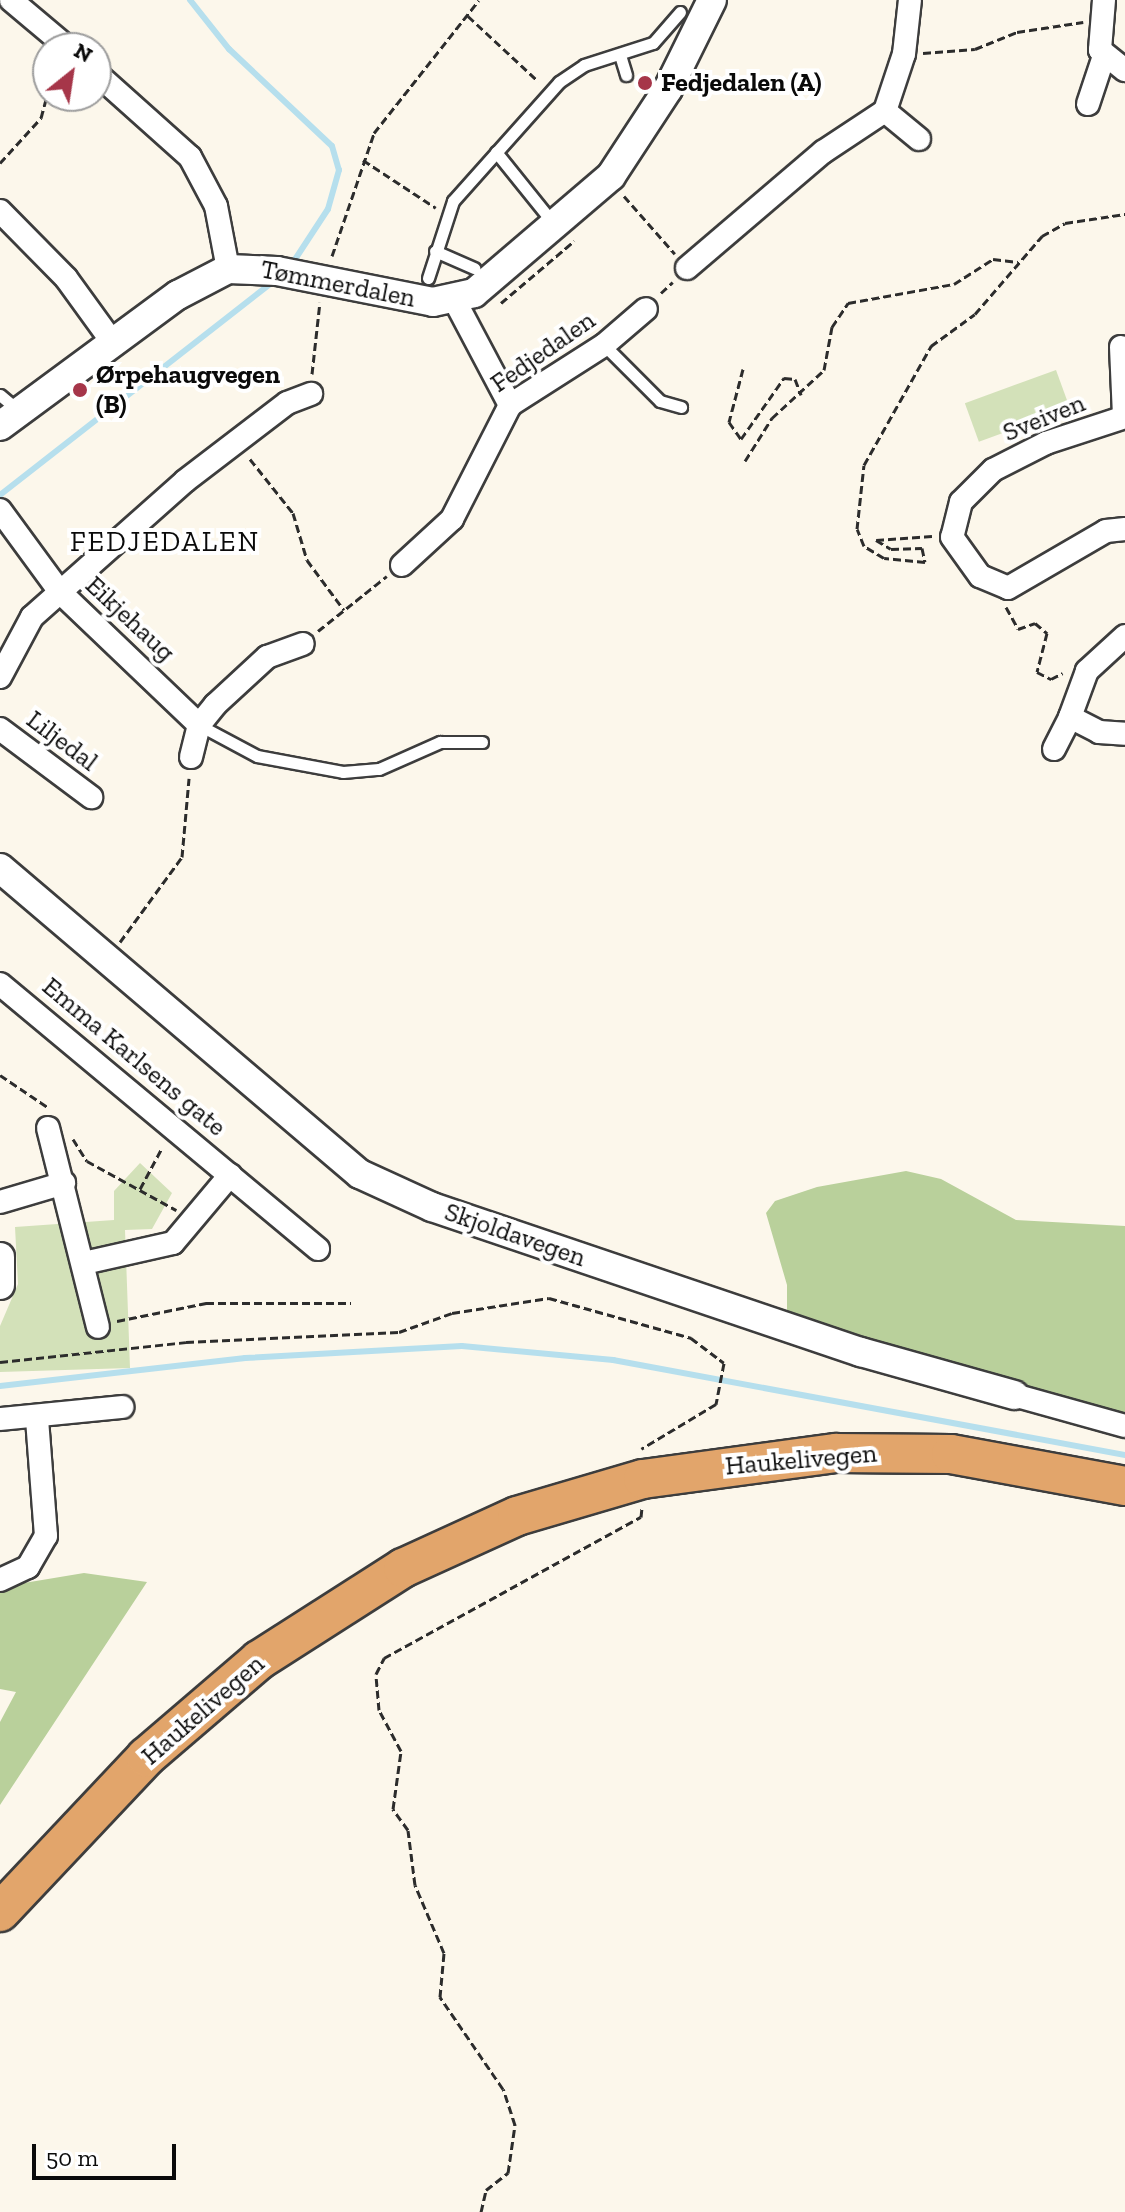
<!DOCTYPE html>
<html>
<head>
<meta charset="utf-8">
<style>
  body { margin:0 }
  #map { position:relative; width:1125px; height:2212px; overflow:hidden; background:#fcf7eb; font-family:"Zilla Slab",serif }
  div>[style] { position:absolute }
  .green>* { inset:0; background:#d3e1b9; transform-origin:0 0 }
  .forest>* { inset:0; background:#b9d09b }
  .stream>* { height:6px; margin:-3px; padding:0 3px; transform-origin:3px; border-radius:3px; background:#b6dfed }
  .path>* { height:3px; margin-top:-1.5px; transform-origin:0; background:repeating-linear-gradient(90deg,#2c2c2c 0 8px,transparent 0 12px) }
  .roads { filter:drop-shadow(2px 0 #3d3d3d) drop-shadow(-2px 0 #3d3d3d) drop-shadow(0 2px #3d3d3d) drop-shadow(0 -2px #3d3d3d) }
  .service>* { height:11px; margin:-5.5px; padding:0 5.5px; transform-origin:5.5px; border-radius:5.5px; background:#fff }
  .minor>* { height:22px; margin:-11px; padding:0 11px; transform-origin:11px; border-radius:11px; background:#fff }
  .tertiary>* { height:28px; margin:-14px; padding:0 14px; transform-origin:14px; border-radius:14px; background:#fff }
  .trunk>* { height:38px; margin:-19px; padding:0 19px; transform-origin:19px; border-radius:19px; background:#e2a56b }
  .dots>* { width:22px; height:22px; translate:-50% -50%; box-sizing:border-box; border:4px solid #fff; border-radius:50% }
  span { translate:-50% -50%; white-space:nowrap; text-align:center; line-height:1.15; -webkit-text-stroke:8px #fff; paint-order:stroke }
  .poi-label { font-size:26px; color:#0a0a0a; font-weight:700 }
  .left { translate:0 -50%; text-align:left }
  .street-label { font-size:26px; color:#0a0a0a }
  .neighbourhood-label { font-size:28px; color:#0a0a0a; letter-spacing:2px }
  .north { position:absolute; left:32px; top:32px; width:80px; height:80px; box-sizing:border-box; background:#fff; border:2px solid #9d9d9d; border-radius:50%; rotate:30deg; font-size:22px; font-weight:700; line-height:32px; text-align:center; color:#0a0a0a }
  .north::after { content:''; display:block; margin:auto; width:28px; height:36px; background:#a63649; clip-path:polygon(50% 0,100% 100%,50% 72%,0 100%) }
  .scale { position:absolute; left:32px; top:2144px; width:144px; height:36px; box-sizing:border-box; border:4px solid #0a0a0a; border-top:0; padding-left:10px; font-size:24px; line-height:28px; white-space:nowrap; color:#0a0a0a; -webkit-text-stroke:6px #fff; paint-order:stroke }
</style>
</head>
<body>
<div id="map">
  <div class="green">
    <i style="left:1056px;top:370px;width:41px;height:97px;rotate:70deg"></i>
    <i style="clip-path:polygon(140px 1163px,172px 1193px,152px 1229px,125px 1230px,130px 1368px,0 1372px,0 1326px,18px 1284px,15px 1227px,114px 1220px,114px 1191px)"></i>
  </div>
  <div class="forest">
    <i style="clip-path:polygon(906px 1171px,941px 1179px,1016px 1220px,1125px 1226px,1125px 1418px,787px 1323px,787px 1285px,766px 1213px,775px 1201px,817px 1187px)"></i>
    <i style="clip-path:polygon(84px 1573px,147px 1582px,0 1805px,0 1722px,16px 1692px,0 1689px,0 1587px)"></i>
  </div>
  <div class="stream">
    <i style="left:190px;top:0;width:63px;rotate:51.5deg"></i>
    <i style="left:229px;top:49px;width:141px;rotate:43.3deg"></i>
    <i style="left:332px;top:146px;width:25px;rotate:74deg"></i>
    <i style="left:339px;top:170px;width:41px;rotate:105.8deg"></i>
    <i style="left:328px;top:209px;width:66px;rotate:123.2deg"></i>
    <i style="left:0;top:495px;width:349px;rotate:-38deg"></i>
    <i style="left:0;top:1386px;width:247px;rotate:-6.5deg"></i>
    <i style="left:245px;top:1358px;width:217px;rotate:-3.2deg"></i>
    <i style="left:462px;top:1346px;width:152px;rotate:5.3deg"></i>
    <i style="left:613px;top:1360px;width:521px;rotate:10.51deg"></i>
  </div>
  <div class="path">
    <i style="left:468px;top:16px;width:96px;rotate:42.9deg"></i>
    <i style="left:923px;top:53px;width:52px;rotate:-4.4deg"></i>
    <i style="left:975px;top:49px;width:45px;rotate:-22deg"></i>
    <i style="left:1017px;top:32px;width:67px;rotate:-8.6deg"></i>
    <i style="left:363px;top:160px;width:87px;rotate:33.3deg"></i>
    <i style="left:0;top:163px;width:61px;rotate:-47.7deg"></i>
    <i style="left:41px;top:118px;width:27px;rotate:-75deg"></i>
    <i style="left:624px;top:196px;width:77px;rotate:48.7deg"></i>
    <i style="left:332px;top:256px;width:130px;rotate:-71.1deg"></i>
    <i style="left:374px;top:133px;width:169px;rotate:-51.7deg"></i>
    <i style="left:661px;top:293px;width:16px;rotate:-43deg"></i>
    <i style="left:501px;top:303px;width:96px;rotate:-40.3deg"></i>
    <i style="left:743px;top:369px;width:55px;rotate:104.8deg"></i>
    <i style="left:729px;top:422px;width:21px;rotate:55deg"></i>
    <i style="left:741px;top:439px;width:75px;rotate:-54.8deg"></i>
    <i style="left:784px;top:378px;width:11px;rotate:5deg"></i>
    <i style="left:795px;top:379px;width:17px;rotate:69deg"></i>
    <i style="left:312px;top:374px;width:72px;rotate:-83.7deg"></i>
    <i style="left:250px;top:459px;width:69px;rotate:51.5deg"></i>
    <i style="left:293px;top:513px;width:49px;rotate:73.4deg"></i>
    <i style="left:307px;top:560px;width:62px;rotate:53.5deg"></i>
    <i style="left:745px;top:461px;width:51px;rotate:-57.9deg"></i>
    <i style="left:772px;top:418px;width:71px;rotate:-42.7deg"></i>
    <i style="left:824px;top:370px;width:44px;rotate:-79.5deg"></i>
    <i style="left:832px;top:327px;width:29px;rotate:-56deg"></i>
    <i style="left:848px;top:303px;width:108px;rotate:-10.2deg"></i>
    <i style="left:954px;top:284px;width:46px;rotate:-32.7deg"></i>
    <i style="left:993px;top:259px;width:25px;rotate:7deg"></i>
    <i style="left:932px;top:536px;width:56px;rotate:175.9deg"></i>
    <i style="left:876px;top:540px;width:17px;rotate:31deg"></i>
    <i style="left:891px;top:549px;width:31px;rotate:-2deg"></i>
    <i style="left:922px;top:548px;width:14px;rotate:78deg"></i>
    <i style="left:925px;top:562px;width:41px;rotate:-174.4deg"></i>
    <i style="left:884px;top:558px;width:23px;rotate:-149deg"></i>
    <i style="left:864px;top:546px;width:18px;rotate:-112deg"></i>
    <i style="left:857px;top:529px;width:64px;rotate:-83.8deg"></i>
    <i style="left:864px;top:465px;width:137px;rotate:-60.6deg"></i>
    <i style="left:931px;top:346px;width:54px;rotate:-36deg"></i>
    <i style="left:975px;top:314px;width:103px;rotate:-49.3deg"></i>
    <i style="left:1042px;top:236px;width:26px;rotate:-29deg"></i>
    <i style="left:1065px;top:223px;width:61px;rotate:-8.5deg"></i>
    <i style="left:1006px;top:607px;width:25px;rotate:61deg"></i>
    <i style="left:1018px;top:629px;width:18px;rotate:-19deg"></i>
    <i style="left:1035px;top:623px;width:16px;rotate:40deg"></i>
    <i style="left:1047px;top:633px;width:40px;rotate:104.4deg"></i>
    <i style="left:1037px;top:672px;width:16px;rotate:27deg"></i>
    <i style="left:1051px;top:679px;width:13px;rotate:-27deg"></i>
    <i style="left:318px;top:631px;width:88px;rotate:-38.6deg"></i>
    <i style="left:120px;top:942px;width:105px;rotate:-53.9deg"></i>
    <i style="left:182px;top:857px;width:79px;rotate:-84.9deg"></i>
    <i style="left:0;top:1075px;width:59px;rotate:34deg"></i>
    <i style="left:73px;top:1139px;width:26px;rotate:58deg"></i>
    <i style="left:87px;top:1161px;width:102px;rotate:28.8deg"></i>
    <i style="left:140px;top:1189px;width:47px;rotate:-61.8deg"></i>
    <i style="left:117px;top:1321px;width:91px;rotate:-11.4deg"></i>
    <i style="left:206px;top:1303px;width:145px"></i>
    <i style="left:0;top:1362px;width:187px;rotate:-6.1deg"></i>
    <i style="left:186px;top:1342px;width:213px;rotate:-2.7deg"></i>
    <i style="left:399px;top:1332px;width:56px;rotate:-19.7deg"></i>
    <i style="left:452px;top:1313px;width:98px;rotate:-8.8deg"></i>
    <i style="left:549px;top:1298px;width:148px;rotate:15.7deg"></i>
    <i style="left:691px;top:1338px;width:41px;rotate:37.1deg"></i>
    <i style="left:724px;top:1363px;width:42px;rotate:101deg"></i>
    <i style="left:716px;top:1404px;width:87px;rotate:149deg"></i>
    <i style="left:481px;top:2212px;width:23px;rotate:-77deg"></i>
    <i style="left:486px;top:2190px;width:28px;rotate:-38deg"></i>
    <i style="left:508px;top:2173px;width:49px;rotate:-81.7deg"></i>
    <i style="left:515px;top:2125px;width:38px;rotate:-108deg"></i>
    <i style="left:503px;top:2089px;width:112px;rotate:-124.4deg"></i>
    <i style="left:440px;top:1997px;width:44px;rotate:-84.8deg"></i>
    <i style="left:444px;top:1953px;width:74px;rotate:-113.1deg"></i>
    <i style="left:415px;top:1885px;width:55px;rotate:-97.3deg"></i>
    <i style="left:408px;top:1830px;width:26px;rotate:-126deg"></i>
    <i style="left:393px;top:1809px;width:59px;rotate:-82.1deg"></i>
    <i style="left:401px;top:1751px;width:47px;rotate:-118.2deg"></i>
    <i style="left:379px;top:1710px;width:36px;rotate:-95deg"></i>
    <i style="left:376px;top:1674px;width:18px;rotate:-63deg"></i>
    <i style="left:384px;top:1658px;width:293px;rotate:-28.8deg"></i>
    <i style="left:641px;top:1517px;width:10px;rotate:-84deg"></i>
  </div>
  <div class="roads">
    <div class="service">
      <i style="left:620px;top:55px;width:21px;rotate:73deg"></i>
      <i style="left:496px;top:152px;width:91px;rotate:51.2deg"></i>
      <i style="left:435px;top:251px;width:43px;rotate:23.6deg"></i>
      <i style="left:428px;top:278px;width:81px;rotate:-72deg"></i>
      <i style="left:453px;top:201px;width:159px;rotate:-48.3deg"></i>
      <i style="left:559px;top:82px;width:30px;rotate:-34deg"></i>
      <i style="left:584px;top:65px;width:72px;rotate:-17.7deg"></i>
      <i style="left:653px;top:43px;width:41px;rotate:-48.9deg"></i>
      <i style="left:604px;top:345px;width:79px;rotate:45deg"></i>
      <i style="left:660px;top:401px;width:22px;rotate:16deg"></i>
      <i style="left:0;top:395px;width:26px;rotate:40deg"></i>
      <i style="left:199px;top:725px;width:66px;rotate:28.1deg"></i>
      <i style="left:257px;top:756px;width:87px;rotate:10.5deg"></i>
      <i style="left:343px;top:772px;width:36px;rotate:-5deg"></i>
      <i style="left:379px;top:769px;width:67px;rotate:-23.9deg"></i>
      <i style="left:440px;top:742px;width:42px"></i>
    </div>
    <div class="minor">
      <i style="left:11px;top:0;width:75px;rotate:40.1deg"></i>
      <i style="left:1104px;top:0;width:50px;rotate:94.6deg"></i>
      <i style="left:1100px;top:50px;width:32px;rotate:39deg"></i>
      <i style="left:96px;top:73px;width:126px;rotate:41.8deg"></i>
      <i style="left:190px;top:157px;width:55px;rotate:62deg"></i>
      <i style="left:216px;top:206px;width:64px;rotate:79.2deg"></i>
      <i style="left:1088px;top:104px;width:47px;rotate:-71.6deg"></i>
      <i style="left:885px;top:111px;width:44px;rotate:39.5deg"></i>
      <i style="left:0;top:211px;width:94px;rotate:45.4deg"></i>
      <i style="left:66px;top:278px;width:80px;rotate:54.1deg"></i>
      <i style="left:687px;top:268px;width:179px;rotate:-40.5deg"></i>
      <i style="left:823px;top:152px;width:74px;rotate:-33.5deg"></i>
      <i style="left:885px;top:111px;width:60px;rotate:-71.6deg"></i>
      <i style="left:904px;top:54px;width:54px;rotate:-83.7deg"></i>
      <i style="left:455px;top:301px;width:118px;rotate:62.1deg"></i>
      <i style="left:1121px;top:347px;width:70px;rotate:87.5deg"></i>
      <i style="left:1125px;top:417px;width:83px;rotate:161.8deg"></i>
      <i style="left:1046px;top:443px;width:59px;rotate:153deg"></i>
      <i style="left:993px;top:470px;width:45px;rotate:135deg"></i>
      <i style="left:961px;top:502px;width:36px;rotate:104deg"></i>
      <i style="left:952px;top:537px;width:48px;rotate:54.3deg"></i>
      <i style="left:980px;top:576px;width:30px;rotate:23deg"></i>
      <i style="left:1008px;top:588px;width:113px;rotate:-30.2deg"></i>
      <i style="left:1106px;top:531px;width:19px;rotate:-6deg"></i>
      <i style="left:0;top:510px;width:102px;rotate:53.8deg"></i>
      <i style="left:60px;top:592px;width:192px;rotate:43.7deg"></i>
      <i style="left:402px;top:565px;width:68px;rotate:-42.6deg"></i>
      <i style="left:452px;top:519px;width:128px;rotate:-63deg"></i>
      <i style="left:510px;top:405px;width:112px;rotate:-32.6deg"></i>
      <i style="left:604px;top:345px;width:55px;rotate:-40.6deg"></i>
      <i style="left:1125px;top:636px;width:52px;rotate:137.4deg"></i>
      <i style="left:1087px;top:671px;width:49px;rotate:110.3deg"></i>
      <i style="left:1070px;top:717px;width:33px;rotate:27deg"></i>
      <i style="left:1099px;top:732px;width:26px;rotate:4deg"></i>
      <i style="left:0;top:677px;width:68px;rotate:-61.9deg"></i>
      <i style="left:32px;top:617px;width:205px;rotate:-41.6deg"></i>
      <i style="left:185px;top:481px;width:128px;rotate:-37.4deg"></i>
      <i style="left:287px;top:403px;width:26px;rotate:-21deg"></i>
      <i style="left:0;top:729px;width:114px;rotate:36.8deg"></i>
      <i style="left:1054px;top:749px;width:36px;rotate:-63deg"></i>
      <i style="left:191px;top:757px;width:33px;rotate:-76deg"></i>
      <i style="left:199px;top:725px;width:26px;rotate:-51deg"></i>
      <i style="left:215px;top:705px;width:71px;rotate:-42.7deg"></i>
      <i style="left:267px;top:657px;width:38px;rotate:-20deg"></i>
      <i style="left:0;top:984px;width:414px;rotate:39.8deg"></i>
      <i style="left:48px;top:1128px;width:205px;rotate:75.9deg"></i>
      <i style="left:0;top:1202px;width:67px;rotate:-16.5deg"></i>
      <i style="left:84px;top:1263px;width:91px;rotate:-12.7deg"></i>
      <i style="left:173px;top:1243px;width:89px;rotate:-50deg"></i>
      <i style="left:1014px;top:1395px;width:115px;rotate:15.6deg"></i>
      <i style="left:0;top:1419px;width:123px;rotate:-5.6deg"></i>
      <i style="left:0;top:1580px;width:31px;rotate:-25deg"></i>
      <i style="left:28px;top:1567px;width:36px;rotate:-60deg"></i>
      <i style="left:46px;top:1536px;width:117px;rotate:-94.4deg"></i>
    </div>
    <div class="tertiary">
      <i style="left:0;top:426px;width:221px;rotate:-36.4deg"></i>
      <i style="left:178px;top:295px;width:56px;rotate:-27.5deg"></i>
      <i style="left:228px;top:269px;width:49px;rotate:2.3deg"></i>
      <i style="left:277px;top:271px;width:159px;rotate:11.2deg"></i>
      <i style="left:433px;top:302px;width:42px;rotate:-12.4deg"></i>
      <i style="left:474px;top:293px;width:180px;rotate:-40.5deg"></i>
      <i style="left:611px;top:176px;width:104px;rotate:-56.8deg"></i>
      <i style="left:668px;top:89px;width:99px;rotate:-63.7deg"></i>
      <i style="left:0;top:868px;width:472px;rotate:40.4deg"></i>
      <i style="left:360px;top:1174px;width:79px;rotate:24.6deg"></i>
      <i style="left:432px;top:1207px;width:453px;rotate:18.7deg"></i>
      <i style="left:861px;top:1352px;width:159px;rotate:15.7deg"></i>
      <i style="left:0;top:1257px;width:28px;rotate:90deg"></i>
    </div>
    <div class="trunk">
      <i style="left:0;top:1912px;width:213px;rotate:-46.7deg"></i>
      <i style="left:146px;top:1757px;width:149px;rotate:-40.6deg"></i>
      <i style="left:259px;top:1660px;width:171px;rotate:-32.6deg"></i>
      <i style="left:403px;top:1568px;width:125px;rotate:-24.5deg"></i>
      <i style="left:517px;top:1516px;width:131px;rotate:-16.4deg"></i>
      <i style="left:643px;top:1479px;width:195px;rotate:-7.7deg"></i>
      <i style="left:836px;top:1453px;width:115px;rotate:0.5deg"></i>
      <i style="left:951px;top:1454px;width:177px;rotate:10.4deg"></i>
    </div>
  </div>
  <div class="dots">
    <i style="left:645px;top:83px;background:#a63649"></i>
    <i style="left:80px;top:390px;background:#a63649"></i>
  </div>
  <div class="poi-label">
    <span class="left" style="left:661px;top:83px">Fedjedalen (A)</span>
    <span class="left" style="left:96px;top:390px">Ørpehaugvegen<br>(B)</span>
  </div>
  <div class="street-label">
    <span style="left:338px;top:284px;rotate:11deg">Tømmerdalen</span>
    <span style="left:543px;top:352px;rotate:-35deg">Fedjedalen</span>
    <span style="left:1044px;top:418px;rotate:-22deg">Sveiven</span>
    <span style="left:130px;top:619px;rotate:43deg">Eikjehaug</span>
    <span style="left:62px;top:741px;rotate:37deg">Liljedal</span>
    <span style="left:134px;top:1057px;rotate:40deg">Emma Karlsens gate</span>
    <span style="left:515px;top:1235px;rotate:19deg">Skjoldavegen</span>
    <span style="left:801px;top:1460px;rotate:-5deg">Haukelivegen</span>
    <span style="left:203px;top:1710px;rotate:-41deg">Haukelivegen</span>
  </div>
  <div class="neighbourhood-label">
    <span style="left:165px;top:542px">FEDJEDALEN</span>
  </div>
  <div class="north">N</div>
  <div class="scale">50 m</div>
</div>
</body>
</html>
